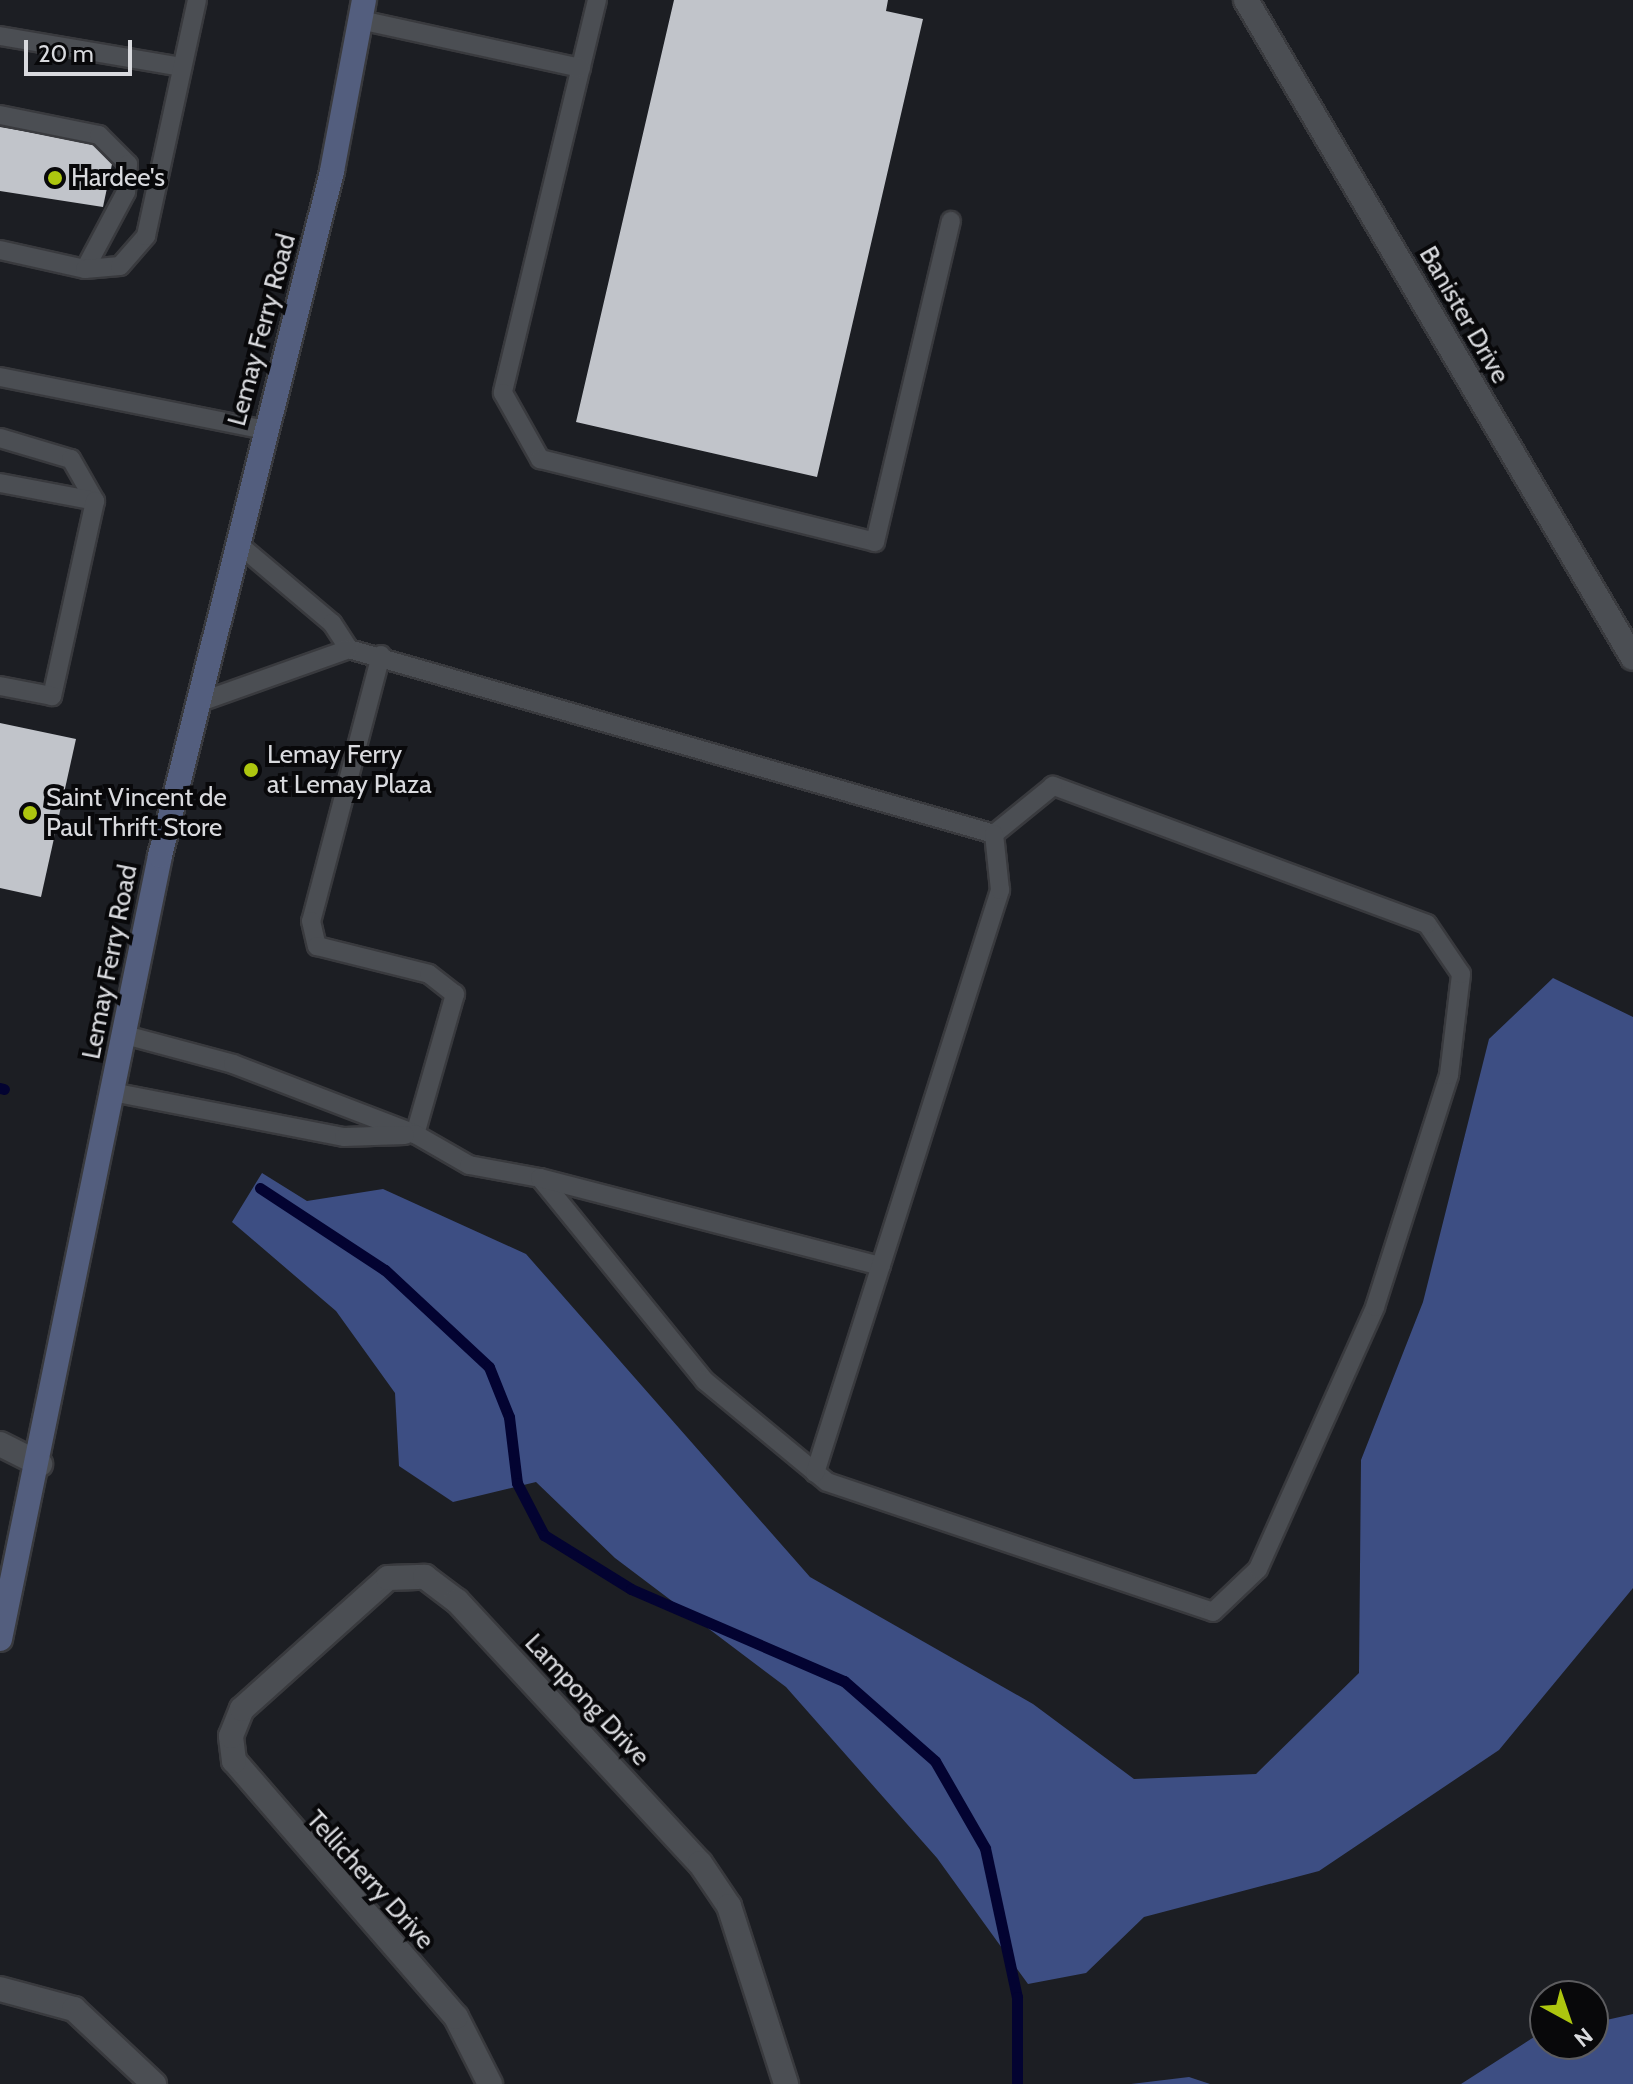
<!DOCTYPE html>
<html>
<head>
<meta charset="utf-8">
<style>
  body { margin:0 }
  #map { position:relative; width:1633px; height:2084px; overflow:hidden; background:#1c1e23; font-family:Cabin,sans-serif }
  div>[style] { position:absolute }
  .forest>* { inset:0; background:#3d4e83 }
  .stream>* { height:11px; margin:-5.5px; padding:0 5.5px; transform-origin:5.5px; border-radius:5.5px; background:#030331 }
  .building>* { inset:0; background:#c1c4ca }
  .roads { filter:drop-shadow(2px 0 #393a3e) drop-shadow(-2px 0 #393a3e) drop-shadow(0 2px #393a3e) drop-shadow(0 -2px #393a3e) }
  .service>* { height:18px; margin:-9px; padding:0 9px; transform-origin:9px; border-radius:9px; background:#4b4e53 }
  .minor>* { height:24px; margin:-12px; padding:0 12px; transform-origin:12px; border-radius:12px; background:#4b4e53 }
  .secondary>* { height:24px; margin:-12px; padding:0 12px; transform-origin:12px; border-radius:12px; background:#535e7e }
  .dots>* { width:22px; height:22px; translate:-50% -50%; box-sizing:border-box; border:4px solid #08080a; border-radius:50% }
  span { translate:-50% -50%; white-space:nowrap; text-align:center; line-height:1.15; -webkit-text-stroke:8px #08080a; paint-order:stroke }
  .poi-label { font-size:26px; color:#d9dade }
  .left { translate:0 -50%; text-align:left }
  .street-label { font-size:26px; color:#d9dade }
  .north { position:absolute; left:1529px; top:1980px; width:80px; height:80px; box-sizing:border-box; background:#08080a; border:2px solid #5c5c5f; border-radius:50%; rotate:140deg; font-size:22px; font-weight:700; line-height:32px; text-align:center; color:#d9dade }
  .north::after { content:''; display:block; margin:auto; width:28px; height:36px; background:#adc60f; clip-path:polygon(50% 0,100% 100%,50% 72%,0 100%) }
  .scale { position:absolute; left:24px; top:40px; width:108px; height:36px; box-sizing:border-box; border:4px solid #d9dade; border-top:0; padding-left:10px; font-size:24px; line-height:28px; white-space:nowrap; color:#d9dade; -webkit-text-stroke:6px #08080a; paint-order:stroke }
</style>
</head>
<body>
<div id="map">
  <div class="forest">
    <i style="clip-path:polygon(1553px 978px,1633px 1017px,1633px 1588px,1499px 1750px,1319px 1871px,1144px 1917px,1086px 1973px,1028px 1984px,937px 1858px,786px 1687px,615px 1558px,536px 1482px,453px 1502px,399px 1466px,395px 1393px,336px 1311px,232px 1222px,262px 1173px,307px 1201px,383px 1189px,526px 1254px,810px 1577px,1033px 1704px,1134px 1779px,1256px 1774px,1359px 1673px,1361px 1460px,1423px 1302px,1489px 1039px)"></i>
    <i style="clip-path:polygon(1633px 2014px,1633px 2084px,1461px 2084px,1534px 2037px,1593px 2044px,1593px 2023px)"></i>
    <i style="clip-path:polygon(1189px 2077px,1210px 2084px,1131px 2084px)"></i>
  </div>
  <div class="stream">
    <i style="left:0;top:1088px;width:4px;rotate:14deg"></i>
    <i style="left:260px;top:1188px;width:149px;rotate:33.3deg"></i>
    <i style="left:385px;top:1270px;width:142px;rotate:43deg"></i>
    <i style="left:489px;top:1367px;width:54px;rotate:68.2deg"></i>
    <i style="left:509px;top:1417px;width:66px;rotate:83.1deg"></i>
    <i style="left:517px;top:1483px;width:59px;rotate:62.6deg"></i>
    <i style="left:544px;top:1535px;width:102px;rotate:31.8deg"></i>
    <i style="left:631px;top:1589px;width:232px;rotate:23.4deg"></i>
    <i style="left:844px;top:1681px;width:121px;rotate:41.3deg"></i>
    <i style="left:935px;top:1761px;width:100px;rotate:60.1deg"></i>
    <i style="left:985px;top:1848px;width:152px;rotate:77.9deg"></i>
    <i style="left:1017px;top:1997px;width:87px;rotate:90deg"></i>
  </div>
  <div class="building">
    <i style="clip-path:polygon(674px 0,888px 0,886px 11px,923px 19px,817px 477px,576px 422px)"></i>
    <i style="clip-path:polygon(0 127px,92px 143px,112px 164px,103px 207px,0 191px)"></i>
    <i style="clip-path:polygon(0 723px,76px 739px,41px 897px,0 888px)"></i>
  </div>
  <div class="roads">
    <div class="service">
      <i style="left:597px;top:0;width:404px;rotate:103.5deg"></i>
      <i style="left:503px;top:393px;width:76px;rotate:60.7deg"></i>
      <i style="left:540px;top:459px;width:345px;rotate:13.9deg"></i>
      <i style="left:875px;top:542px;width:330px;rotate:-76.7deg"></i>
      <i style="left:365px;top:21px;width:221px;rotate:12.3deg"></i>
      <i style="left:0;top:36px;width:185px;rotate:9.7deg"></i>
      <i style="left:0;top:115px;width:101px;rotate:11.4deg"></i>
      <i style="left:99px;top:135px;width:41px;rotate:45deg"></i>
      <i style="left:128px;top:164px;width:28px;rotate:94deg"></i>
      <i style="left:126px;top:192px;width:87px;rotate:118deg"></i>
      <i style="left:0;top:250px;width:87px;rotate:12.6deg"></i>
      <i style="left:85px;top:269px;width:35px;rotate:-5deg"></i>
      <i style="left:120px;top:266px;width:40px;rotate:-49deg"></i>
      <i style="left:146px;top:236px;width:241px;rotate:-77.8deg"></i>
      <i style="left:0;top:377px;width:270px;rotate:11.3deg"></i>
      <i style="left:0;top:438px;width:74px;rotate:16.5deg"></i>
      <i style="left:71px;top:459px;width:48px;rotate:60.3deg"></i>
      <i style="left:0;top:483px;width:97px;rotate:10.7deg"></i>
      <i style="left:95px;top:501px;width:200px;rotate:102.4deg"></i>
      <i style="left:52px;top:696px;width:53px;rotate:-169.1deg"></i>
      <i style="left:236px;top:542px;width:126px;rotate:40.2deg"></i>
      <i style="left:332px;top:623px;width:31px;rotate:57deg"></i>
      <i style="left:381px;top:655px;width:275px;rotate:104.7deg"></i>
      <i style="left:311px;top:921px;width:26px;rotate:77deg"></i>
      <i style="left:317px;top:946px;width:115px;rotate:14deg"></i>
      <i style="left:429px;top:974px;width:33px;rotate:38deg"></i>
      <i style="left:455px;top:994px;width:146px;rotate:105.9deg"></i>
      <i style="left:125px;top:1035px;width:112px;rotate:15deg"></i>
      <i style="left:233px;top:1064px;width:195px;rotate:21deg"></i>
      <i style="left:415px;top:1134px;width:62px;rotate:29.9deg"></i>
      <i style="left:469px;top:1165px;width:72px;rotate:10.4deg"></i>
      <i style="left:540px;top:1178px;width:262px;rotate:50.9deg"></i>
      <i style="left:705px;top:1381px;width:158px;rotate:39.6deg"></i>
      <i style="left:827px;top:1482px;width:407px;rotate:18.6deg"></i>
      <i style="left:1213px;top:1612px;width:62px;rotate:-43.7deg"></i>
      <i style="left:1258px;top:1569px;width:287px;rotate:-65.9deg"></i>
      <i style="left:1375px;top:1307px;width:244px;rotate:-72.3deg"></i>
      <i style="left:1449px;top:1075px;width:102px;rotate:-83.2deg"></i>
      <i style="left:1461px;top:974px;width:60px;rotate:-124.2deg"></i>
      <i style="left:1427px;top:924px;width:399px;rotate:-159.7deg"></i>
      <i style="left:1053px;top:786px;width:76px;rotate:140.9deg"></i>
      <i style="left:994px;top:834px;width:671px;rotate:-164deg"></i>
      <i style="left:349px;top:649px;width:161px;rotate:160.4deg"></i>
      <i style="left:112px;top:1092px;width:236px;rotate:11deg"></i>
      <i style="left:344px;top:1137px;width:61px;rotate:-1.9deg"></i>
      <i style="left:540px;top:1178px;width:352px;rotate:14.5deg"></i>
      <i style="left:815px;top:1473px;width:612px;rotate:-72.39deg"></i>
      <i style="left:1000px;top:890px;width:56px;rotate:-96.1deg"></i>
    </div>
    <div class="minor">
      <i style="left:1246px;top:0;width:763px;rotate:59.54deg"></i>
      <i style="left:0;top:1444px;width:45px;rotate:26.6deg"></i>
      <i style="left:0;top:1989px;width:77px;rotate:15.1deg"></i>
      <i style="left:74px;top:2009px;width:110px;rotate:43.2deg"></i>
      <i style="left:490px;top:2084px;width:75px;rotate:-116.9deg"></i>
      <i style="left:456px;top:2017px;width:339px;rotate:-130.9deg"></i>
      <i style="left:234px;top:1761px;width:25px;rotate:-97deg"></i>
      <i style="left:231px;top:1736px;width:29px;rotate:-68deg"></i>
      <i style="left:242px;top:1709px;width:196px;rotate:-41.9deg"></i>
      <i style="left:388px;top:1578px;width:37px;rotate:-2deg"></i>
      <i style="left:425px;top:1577px;width:40px;rotate:37deg"></i>
      <i style="left:457px;top:1601px;width:357px;rotate:47.2deg"></i>
      <i style="left:700px;top:1863px;width:52px;rotate:56deg"></i>
      <i style="left:729px;top:1906px;width:187px;rotate:72.2deg"></i>
    </div>
    <div class="secondary">
      <i style="left:0;top:1639px;width:799px;rotate:-78.45deg"></i>
      <i style="left:160px;top:856px;width:706px;rotate:-75.9deg"></i>
      <i style="left:332px;top:171px;width:174px;rotate:-79.4deg"></i>
    </div>
  </div>
  <div class="dots">
    <i style="left:55px;top:178px;background:#adc60f"></i>
    <i style="left:251px;top:770px;background:#adc60f"></i>
    <i style="left:30px;top:813px;background:#adc60f"></i>
  </div>
  <div class="poi-label">
    <span class="left" style="left:71px;top:178px">Hardee's</span>
    <span class="left" style="left:267px;top:770px">Lemay Ferry<br>at Lemay Plaza</span>
    <span class="left" style="left:46px;top:813px">Saint Vincent de<br>Paul Thrift Store</span>
  </div>
  <div class="street-label">
    <span style="left:1464px;top:315px;rotate:60deg">Banister Drive</span>
    <span style="left:262px;top:330px;rotate:-75deg">Lemay Ferry Road</span>
    <span style="left:110px;top:962px;rotate:-79deg">Lemay Ferry Road</span>
    <span style="left:587px;top:1700px;rotate:47deg">Lampong Drive</span>
    <span style="left:370px;top:1880px;rotate:48deg">Tellicherry Drive</span>
  </div>
  <div class="north">N</div>
  <div class="scale">20 m</div>
</div>
</body>
</html>
